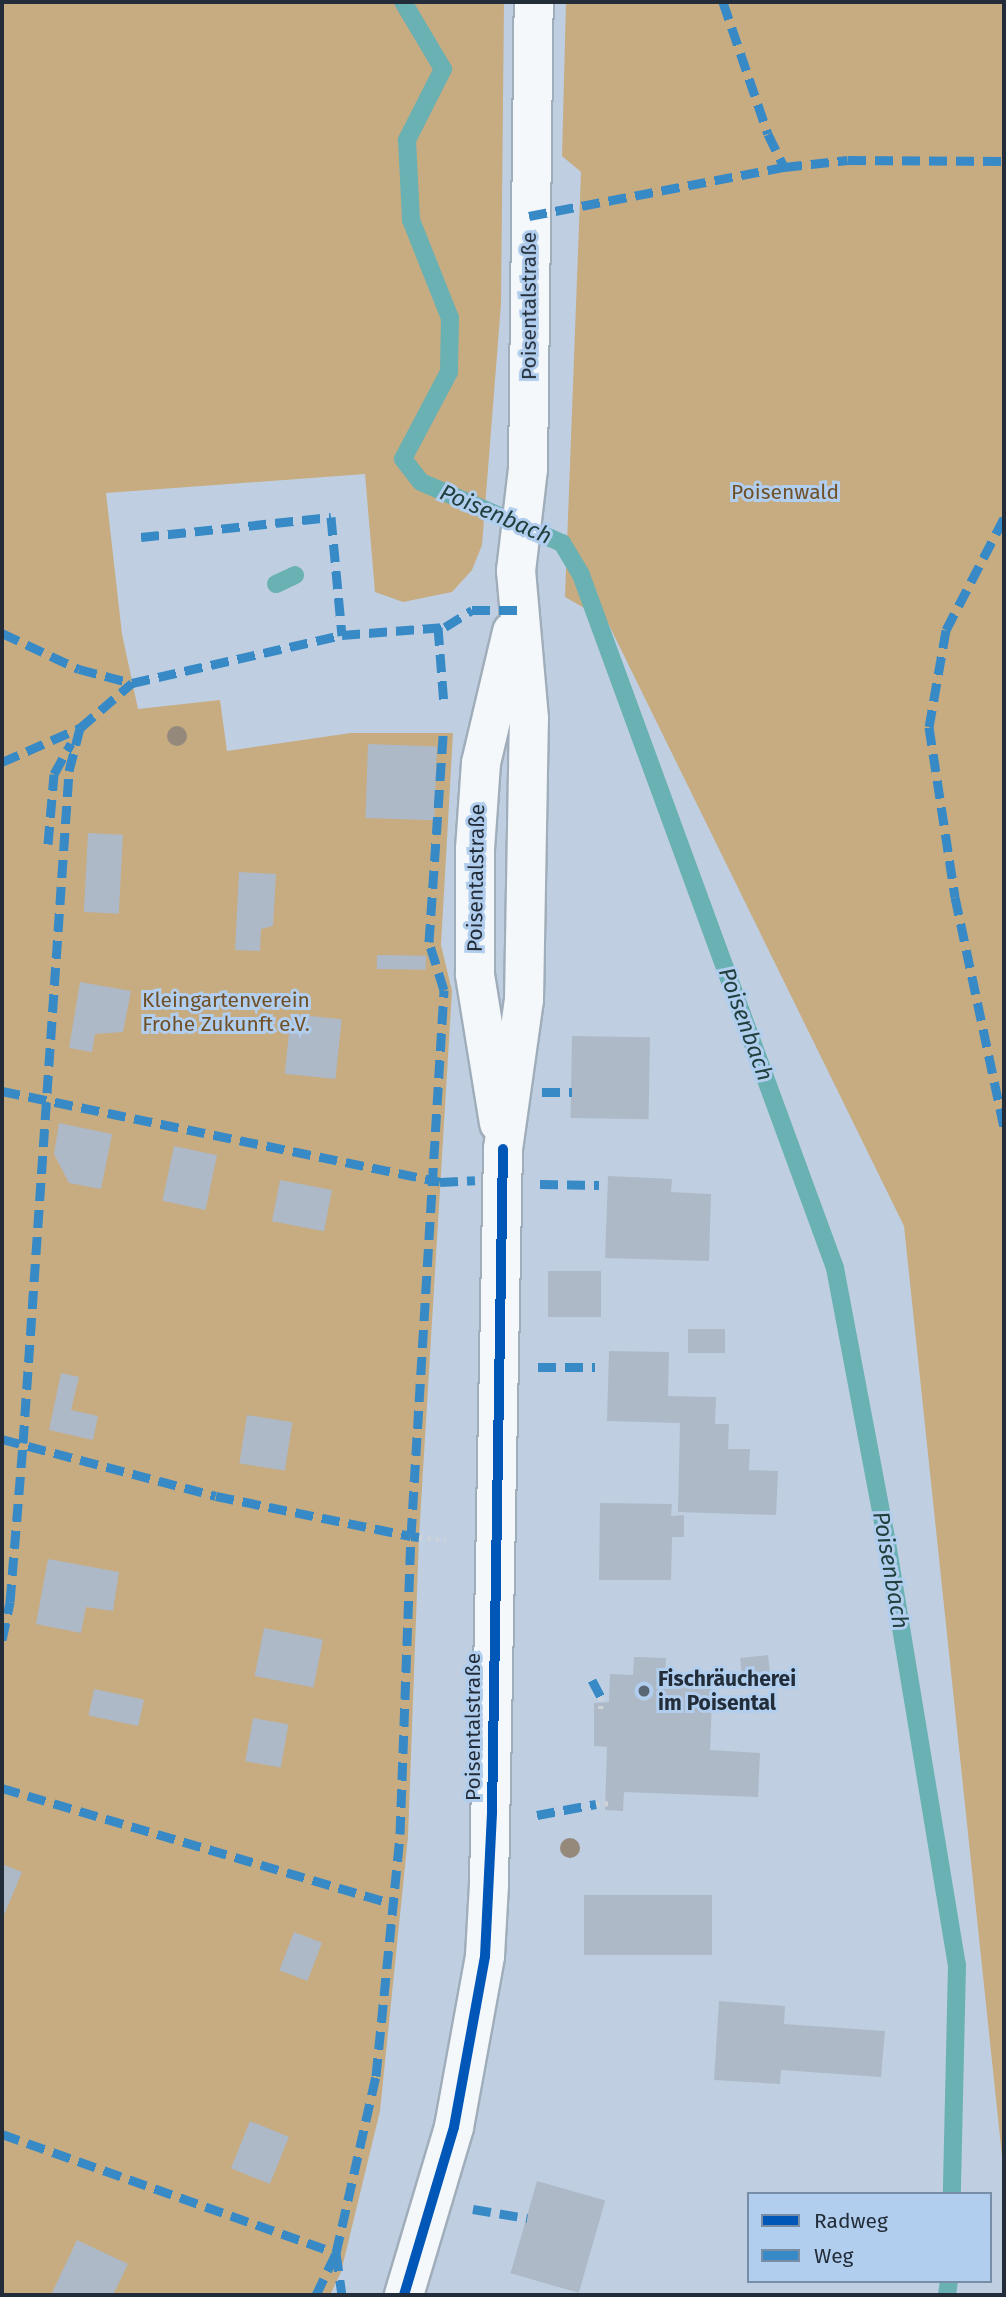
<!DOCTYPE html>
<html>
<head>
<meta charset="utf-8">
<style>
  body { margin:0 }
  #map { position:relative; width:1006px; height:2297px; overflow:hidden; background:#bfcfe1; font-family:"Fira Sans",sans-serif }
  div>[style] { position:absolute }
  .green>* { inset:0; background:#c7ab81 }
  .stream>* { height:18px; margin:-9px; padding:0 9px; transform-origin:9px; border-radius:9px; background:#6ab1b4 }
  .building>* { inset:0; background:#adb9c7; transform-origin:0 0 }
  .path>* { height:4.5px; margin-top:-2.25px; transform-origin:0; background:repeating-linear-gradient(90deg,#cdd2d8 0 3.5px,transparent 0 8.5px) }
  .roads { filter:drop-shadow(2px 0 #a0adba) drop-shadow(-2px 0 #a0adba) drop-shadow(0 2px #a0adba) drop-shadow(0 -2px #a0adba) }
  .major>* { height:38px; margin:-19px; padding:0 19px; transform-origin:19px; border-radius:19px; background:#f5f8fa }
  .quiet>* { height:9px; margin-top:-4.5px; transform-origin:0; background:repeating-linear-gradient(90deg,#388ac6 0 18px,transparent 0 27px) }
  .cycleway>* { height:10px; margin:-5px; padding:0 5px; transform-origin:5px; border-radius:5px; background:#0057b8 }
  .trees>* { width:20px; height:20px; margin:-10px; border-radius:50%; background:#94897b }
  .dots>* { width:19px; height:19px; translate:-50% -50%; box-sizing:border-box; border:4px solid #b2ceee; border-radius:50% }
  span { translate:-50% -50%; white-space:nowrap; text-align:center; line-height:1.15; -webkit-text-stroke:6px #b2ceee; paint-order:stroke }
  .street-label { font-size:21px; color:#222d39 }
  .park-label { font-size:21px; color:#705027 }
  .poi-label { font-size:21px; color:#222d39; font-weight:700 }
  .left { translate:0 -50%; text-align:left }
  .water-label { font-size:23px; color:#213f3d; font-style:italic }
  .frame { position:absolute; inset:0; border:4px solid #222d39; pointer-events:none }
  .legend { position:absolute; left:747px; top:2192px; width:245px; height:91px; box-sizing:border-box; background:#b2ceee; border:2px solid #788ea6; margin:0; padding:9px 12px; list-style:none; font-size:21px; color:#222d39 }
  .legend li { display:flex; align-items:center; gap:14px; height:35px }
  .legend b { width:35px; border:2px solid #788ea6 }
</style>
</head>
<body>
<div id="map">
  <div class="green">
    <i style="clip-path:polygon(2px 2px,504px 2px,501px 304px,482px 545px,472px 570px,452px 592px,403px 602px,375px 592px,365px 474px,106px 493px,122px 634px,138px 709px,220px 700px,227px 751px,351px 733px,453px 733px,441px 945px,452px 991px,419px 1537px,408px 1837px,380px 2111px,341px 2272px,330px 2295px,2px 2295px)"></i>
    <i style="clip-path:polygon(566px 2px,1004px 2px,1004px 2175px,904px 1226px,607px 621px,565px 597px,581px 172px,562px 156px)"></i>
  </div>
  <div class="stream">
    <i style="left:403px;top:2px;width:78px;rotate:59.2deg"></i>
    <i style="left:443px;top:69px;width:80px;rotate:116.9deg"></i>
    <i style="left:407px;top:140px;width:80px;rotate:87.1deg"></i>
    <i style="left:411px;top:220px;width:105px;rotate:68.3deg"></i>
    <i style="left:450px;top:318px;width:54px;rotate:91.1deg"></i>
    <i style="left:449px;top:372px;width:98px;rotate:117.9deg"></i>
    <i style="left:403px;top:459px;width:29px;rotate:52deg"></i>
    <i style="left:421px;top:482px;width:154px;rotate:23.4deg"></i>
    <i style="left:562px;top:543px;width:37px;rotate:59deg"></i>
    <i style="left:581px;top:575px;width:738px;rotate:69.87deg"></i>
    <i style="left:835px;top:1268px;width:274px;rotate:79.3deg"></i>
    <i style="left:886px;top:1537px;width:434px;rotate:80.6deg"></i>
    <i style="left:957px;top:1965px;width:229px;rotate:91.3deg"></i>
    <i style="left:276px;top:584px;width:21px;rotate:-25deg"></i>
    <i style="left:947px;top:2295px;width:14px;rotate:-82deg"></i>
  </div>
  <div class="building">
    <i style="left:368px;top:744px;width:69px;height:74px;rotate:2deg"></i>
    <i style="left:88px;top:833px;width:35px;height:79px;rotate:3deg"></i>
    <i style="clip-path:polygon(239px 872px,276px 874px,273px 926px,261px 929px,260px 951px,235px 950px)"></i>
    <i style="left:377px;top:955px;width:49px;height:14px;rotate:1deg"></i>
    <i style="clip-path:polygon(80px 982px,131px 991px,123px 1032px,95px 1034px,92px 1052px,69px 1048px)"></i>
    <i style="left:291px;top:1014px;width:51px;height:60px;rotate:6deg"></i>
    <i style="left:572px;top:1036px;width:78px;height:82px;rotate:1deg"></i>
    <i style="clip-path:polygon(59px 1123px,112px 1134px,101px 1189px,69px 1183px,54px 1154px)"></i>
    <i style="left:174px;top:1146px;width:44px;height:56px;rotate:12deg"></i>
    <i style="clip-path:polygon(608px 1176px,672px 1179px,671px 1192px,711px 1194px,709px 1261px,605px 1258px)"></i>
    <i style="left:280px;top:1180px;width:53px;height:42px;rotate:11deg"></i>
    <i style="left:548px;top:1271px;width:53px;height:46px"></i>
    <i style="left:688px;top:1329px;width:37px;height:24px"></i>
    <i style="clip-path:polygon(609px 1351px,669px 1352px,668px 1396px,716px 1397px,715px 1424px,729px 1424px,728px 1449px,750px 1449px,749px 1470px,778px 1471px,776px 1515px,678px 1512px,680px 1423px,607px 1421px)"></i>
    <i style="clip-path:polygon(61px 1373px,79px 1377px,71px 1410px,98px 1416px,93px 1440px,49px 1430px)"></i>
    <i style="left:247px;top:1415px;width:46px;height:49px;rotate:9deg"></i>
    <i style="clip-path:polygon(600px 1503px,672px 1504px,671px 1516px,684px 1515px,684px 1537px,672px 1537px,671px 1580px,599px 1580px)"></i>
    <i style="clip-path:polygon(48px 1559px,119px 1572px,113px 1611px,86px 1607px,81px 1633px,36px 1624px)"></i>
    <i style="left:264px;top:1628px;width:60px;height:49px;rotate:11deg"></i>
    <i style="left:768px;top:1655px;width:29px;height:28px;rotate:84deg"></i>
    <i style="clip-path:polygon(634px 1657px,666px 1658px,665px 1676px,713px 1678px,710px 1750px,760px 1753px,758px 1797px,624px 1792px,623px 1811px,605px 1810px,607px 1747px,594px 1746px,594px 1703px,609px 1702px,610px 1674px,633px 1675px)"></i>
    <i style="left:94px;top:1689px;width:51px;height:27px;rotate:12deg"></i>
    <i style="left:253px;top:1718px;width:36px;height:44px;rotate:10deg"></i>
    <i style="clip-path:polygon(2px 1864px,22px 1872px,2px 1920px)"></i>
    <i style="left:712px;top:1895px;width:60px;height:128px;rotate:90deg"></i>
    <i style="left:294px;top:1932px;width:30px;height:41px;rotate:21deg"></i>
    <i style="clip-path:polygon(719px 2001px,785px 2006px,784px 2024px,885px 2031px,881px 2077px,781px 2070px,780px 2084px,714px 2080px)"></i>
    <i style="left:250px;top:2121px;width:42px;height:51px;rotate:22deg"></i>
    <i style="left:537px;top:2181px;width:71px;height:96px;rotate:16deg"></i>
    <i style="clip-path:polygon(77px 2240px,128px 2264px,113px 2295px,51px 2295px)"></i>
  </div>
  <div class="path">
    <i style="left:419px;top:1537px;width:27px;rotate:6deg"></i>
    <i style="left:601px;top:1697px;width:13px;rotate:90deg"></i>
    <i style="left:596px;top:1804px;width:17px;rotate:-3deg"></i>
  </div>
  <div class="roads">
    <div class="major">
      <i style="left:499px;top:1123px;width:151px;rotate:-99.2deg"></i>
      <i style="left:475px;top:974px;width:125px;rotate:-90deg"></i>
      <i style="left:475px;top:849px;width:86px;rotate:-86deg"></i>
      <i style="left:481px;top:763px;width:135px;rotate:-76.7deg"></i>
      <i style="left:404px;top:2295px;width:175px;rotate:-73.4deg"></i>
      <i style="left:454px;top:2127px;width:174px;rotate:-79.7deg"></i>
      <i style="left:485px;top:1956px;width:72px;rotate:-86.8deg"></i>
      <i style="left:489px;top:1884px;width:735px;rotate:-88.91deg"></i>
      <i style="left:503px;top:1149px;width:150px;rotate:-82deg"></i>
      <i style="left:524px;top:1000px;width:281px;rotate:-89deg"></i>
      <i style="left:529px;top:719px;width:149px;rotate:-95deg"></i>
      <i style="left:516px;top:571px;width:103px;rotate:-83.3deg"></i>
      <i style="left:528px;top:469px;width:467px;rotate:-89.3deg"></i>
    </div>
  </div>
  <div class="quiet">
    <i style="left:723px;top:2px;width:139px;rotate:71.2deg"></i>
    <i style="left:768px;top:134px;width:37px;rotate:64deg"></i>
    <i style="left:529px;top:216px;width:260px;rotate:-10.9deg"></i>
    <i style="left:784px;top:167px;width:64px;rotate:-6.2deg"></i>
    <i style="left:848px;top:160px;width:156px;rotate:0.4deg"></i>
    <i style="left:1004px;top:518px;width:126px;rotate:117.4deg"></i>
    <i style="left:946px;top:630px;width:98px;rotate:99.9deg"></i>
    <i style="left:929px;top:727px;width:172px;rotate:81.3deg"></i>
    <i style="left:955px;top:897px;width:236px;rotate:78deg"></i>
    <i style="left:141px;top:537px;width:191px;rotate:-6deg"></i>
    <i style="left:331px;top:517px;width:119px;rotate:84.7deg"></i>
    <i style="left:438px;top:627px;width:78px;rotate:85.6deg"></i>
    <i style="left:2px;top:633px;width:85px;rotate:25.1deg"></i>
    <i style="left:79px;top:669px;width:55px;rotate:14.8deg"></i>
    <i style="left:132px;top:683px;width:215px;rotate:-12.9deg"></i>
    <i style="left:342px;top:635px;width:103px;rotate:-4.4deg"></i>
    <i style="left:445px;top:627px;width:32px;rotate:-32deg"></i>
    <i style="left:472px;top:610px;width:46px"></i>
    <i style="left:2px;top:762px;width:85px;rotate:-23.6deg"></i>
    <i style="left:80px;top:728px;width:69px;rotate:-40.9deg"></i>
    <i style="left:48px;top:844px;width:70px;rotate:-85.1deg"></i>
    <i style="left:54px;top:774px;width:35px;rotate:-61deg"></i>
    <i style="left:2px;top:1091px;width:447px;rotate:11.7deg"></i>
    <i style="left:440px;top:1182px;width:35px;rotate:-3deg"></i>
    <i style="left:542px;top:1092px;width:30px"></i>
    <i style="left:540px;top:1184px;width:59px;rotate:1deg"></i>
    <i style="left:538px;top:1367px;width:57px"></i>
    <i style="left:2px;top:1439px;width:221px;rotate:14.9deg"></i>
    <i style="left:216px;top:1496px;width:199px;rotate:11.6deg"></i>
    <i style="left:411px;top:1536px;width:547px;rotate:-86.54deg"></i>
    <i style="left:444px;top:990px;width:50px;rotate:-107.4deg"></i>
    <i style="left:429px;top:942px;width:208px;rotate:-86.1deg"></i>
    <i style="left:2px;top:1640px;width:39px;rotate:-78deg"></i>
    <i style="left:10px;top:1602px;width:160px;rotate:-85.3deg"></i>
    <i style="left:23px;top:1443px;width:674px;rotate:-86.08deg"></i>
    <i style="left:69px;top:771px;width:44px;rotate:-75.7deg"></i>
    <i style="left:592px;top:1680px;width:19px;rotate:62deg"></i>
    <i style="left:2px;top:1788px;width:408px;rotate:16.5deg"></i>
    <i style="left:537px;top:1815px;width:60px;rotate:-10.6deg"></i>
    <i style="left:2px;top:2134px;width:355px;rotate:19.6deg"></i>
    <i style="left:473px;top:2209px;width:55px;rotate:9.5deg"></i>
    <i style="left:336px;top:2253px;width:42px;rotate:81.9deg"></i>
    <i style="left:316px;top:2295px;width:47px;rotate:-64.5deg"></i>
    <i style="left:336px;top:2253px;width:181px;rotate:-77.3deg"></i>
    <i style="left:376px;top:2076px;width:243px;rotate:-84.3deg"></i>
    <i style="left:400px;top:1834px;width:298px;rotate:-87.9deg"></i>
    <i style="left:411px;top:1536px;width:8px;rotate:7deg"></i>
  </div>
  <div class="cycleway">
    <i style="left:404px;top:2295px;width:175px;rotate:-73.4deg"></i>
    <i style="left:454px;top:2127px;width:174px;rotate:-79.7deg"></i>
    <i style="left:485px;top:1956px;width:143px;rotate:-87.2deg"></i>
    <i style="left:492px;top:1813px;width:664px;rotate:-89.05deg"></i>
  </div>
  <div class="trees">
    <i style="left:177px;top:736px"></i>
    <i style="left:570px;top:1848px"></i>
  </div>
  <div class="dots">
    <i style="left:644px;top:1691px;background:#596674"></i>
  </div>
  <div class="street-label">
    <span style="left:529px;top:306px;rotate:-90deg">Poisentalstraße</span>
    <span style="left:476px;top:878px;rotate:-89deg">Poisentalstraße</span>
    <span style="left:473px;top:1727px;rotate:-90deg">Poisentalstraße</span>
  </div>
  <div class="park-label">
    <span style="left:785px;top:492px">Poisenwald</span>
    <span style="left:226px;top:1012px">Kleingartenverein<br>Frohe Zukunft e.V.</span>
  </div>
  <div class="poi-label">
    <span class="left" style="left:658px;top:1691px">Fischräucherei<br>im Poisental</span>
  </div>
  <div class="water-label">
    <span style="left:496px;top:514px;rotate:23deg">Poisenbach</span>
    <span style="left:746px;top:1024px;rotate:70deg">Poisenbach</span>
    <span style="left:891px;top:1570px;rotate:80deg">Poisenbach</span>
  </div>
  <div class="frame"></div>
  <ul class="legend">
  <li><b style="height:9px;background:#0057b8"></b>Radweg</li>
  <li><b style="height:9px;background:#388ac6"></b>Weg</li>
  </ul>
</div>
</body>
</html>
